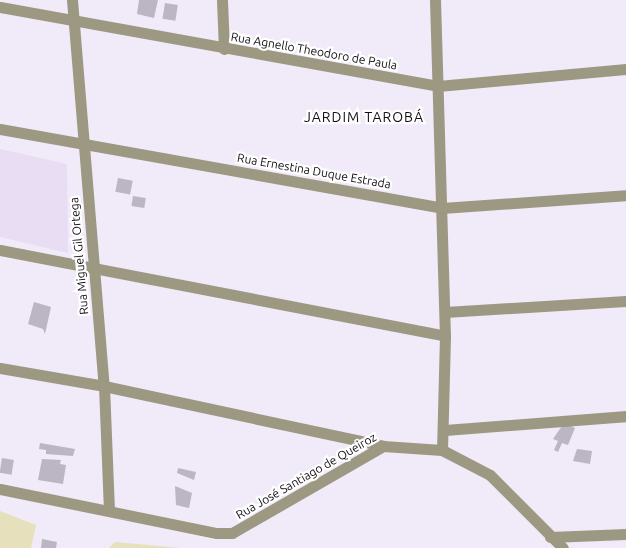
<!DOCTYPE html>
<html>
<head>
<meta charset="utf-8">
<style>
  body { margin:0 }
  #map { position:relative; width:626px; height:548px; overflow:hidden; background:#f1eaf9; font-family:Ubuntu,sans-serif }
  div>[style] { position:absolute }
  .built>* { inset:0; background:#e8ddf2 }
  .green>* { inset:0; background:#e6e0bc }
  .building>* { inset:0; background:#bcb5c3; transform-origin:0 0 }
  .street>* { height:11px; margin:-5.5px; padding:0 5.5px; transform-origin:5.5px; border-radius:5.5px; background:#9c9882 }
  span { translate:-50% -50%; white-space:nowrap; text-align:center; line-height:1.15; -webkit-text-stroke:4.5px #fff; paint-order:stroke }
  .street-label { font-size:12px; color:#120f14 }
  .neighbourhood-label { font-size:14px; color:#120f14; letter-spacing:1px }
</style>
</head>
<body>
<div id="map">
  <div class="built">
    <i style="clip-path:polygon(0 149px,67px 164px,68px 253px,0 237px)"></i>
  </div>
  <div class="green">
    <i style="clip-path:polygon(0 511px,36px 525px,31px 548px,0 548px)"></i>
    <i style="clip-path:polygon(115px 542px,181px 548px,109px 548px)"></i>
  </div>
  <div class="building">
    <i style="clip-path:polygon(139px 0,158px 0,154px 18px,137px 14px)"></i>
    <i style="left:165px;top:3px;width:13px;height:16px;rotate:9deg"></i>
    <i style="left:118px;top:178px;width:15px;height:14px;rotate:11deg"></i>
    <i style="left:133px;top:196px;width:13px;height:10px;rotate:9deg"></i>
    <i style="clip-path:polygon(34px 302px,51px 307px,45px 334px,43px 329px,28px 324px)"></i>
    <i style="clip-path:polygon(564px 423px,575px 428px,568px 445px,562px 443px,558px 452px,554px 450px,558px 441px,553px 439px)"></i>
    <i style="clip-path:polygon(40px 443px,75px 449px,73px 456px,46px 454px,46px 450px,39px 449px)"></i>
    <i style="clip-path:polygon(577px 449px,592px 451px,590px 464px,573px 461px)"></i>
    <i style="left:2px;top:458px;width:12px;height:15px;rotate:9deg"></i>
    <i style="clip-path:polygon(42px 459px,61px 460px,60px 464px,66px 465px,63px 484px,38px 480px)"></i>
    <i style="clip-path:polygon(178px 468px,196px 472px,194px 480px,177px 473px)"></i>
    <i style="clip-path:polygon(175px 486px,192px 493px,189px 508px,176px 505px)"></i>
    <i style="clip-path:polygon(42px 539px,57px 542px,56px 548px,41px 548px)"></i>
  </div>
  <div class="street">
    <i style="left:72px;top:0;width:387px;rotate:85.3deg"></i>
    <i style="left:104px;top:386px;width:124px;rotate:87.7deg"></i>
    <i style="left:222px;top:0;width:49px;rotate:87.7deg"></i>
    <i style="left:435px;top:0;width:336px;rotate:88.3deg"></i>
    <i style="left:445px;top:336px;width:114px;rotate:91.5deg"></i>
    <i style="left:0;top:7px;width:445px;rotate:10.2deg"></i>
    <i style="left:438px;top:86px;width:189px;rotate:-5.2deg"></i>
    <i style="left:0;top:129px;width:449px;rotate:10.1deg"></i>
    <i style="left:442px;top:208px;width:184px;rotate:-4deg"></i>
    <i style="left:0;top:250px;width:453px;rotate:10.9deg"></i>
    <i style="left:445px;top:312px;width:181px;rotate:-3.5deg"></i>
    <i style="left:0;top:368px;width:106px;rotate:9.8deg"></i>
    <i style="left:104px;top:386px;width:285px;rotate:12.1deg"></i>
    <i style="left:383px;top:446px;width:59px;rotate:3.9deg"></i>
    <i style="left:442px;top:450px;width:54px;rotate:27.5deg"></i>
    <i style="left:490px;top:475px;width:103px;rotate:45deg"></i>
    <i style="left:445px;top:430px;width:182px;rotate:-4.4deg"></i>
    <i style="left:0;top:489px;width:221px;rotate:11.5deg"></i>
    <i style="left:217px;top:533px;width:15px"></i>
    <i style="left:232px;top:533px;width:174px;rotate:-29.9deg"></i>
    <i style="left:550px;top:537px;width:76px;rotate:-2.3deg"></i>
  </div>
  <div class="street-label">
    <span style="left:314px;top:51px;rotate:10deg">Rua Agnello Theodoro de Paula</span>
    <span style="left:314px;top:171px;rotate:10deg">Rua Ernestina Duque Estrada</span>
    <span style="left:79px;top:256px;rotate:-95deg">Rua Miguel Gil Ortega</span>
    <span style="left:306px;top:476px;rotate:-30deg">Rua José Santiago de Queiroz</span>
  </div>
  <div class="neighbourhood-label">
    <span style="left:364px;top:117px">JARDIM TAROBÁ</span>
  </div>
</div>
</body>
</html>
